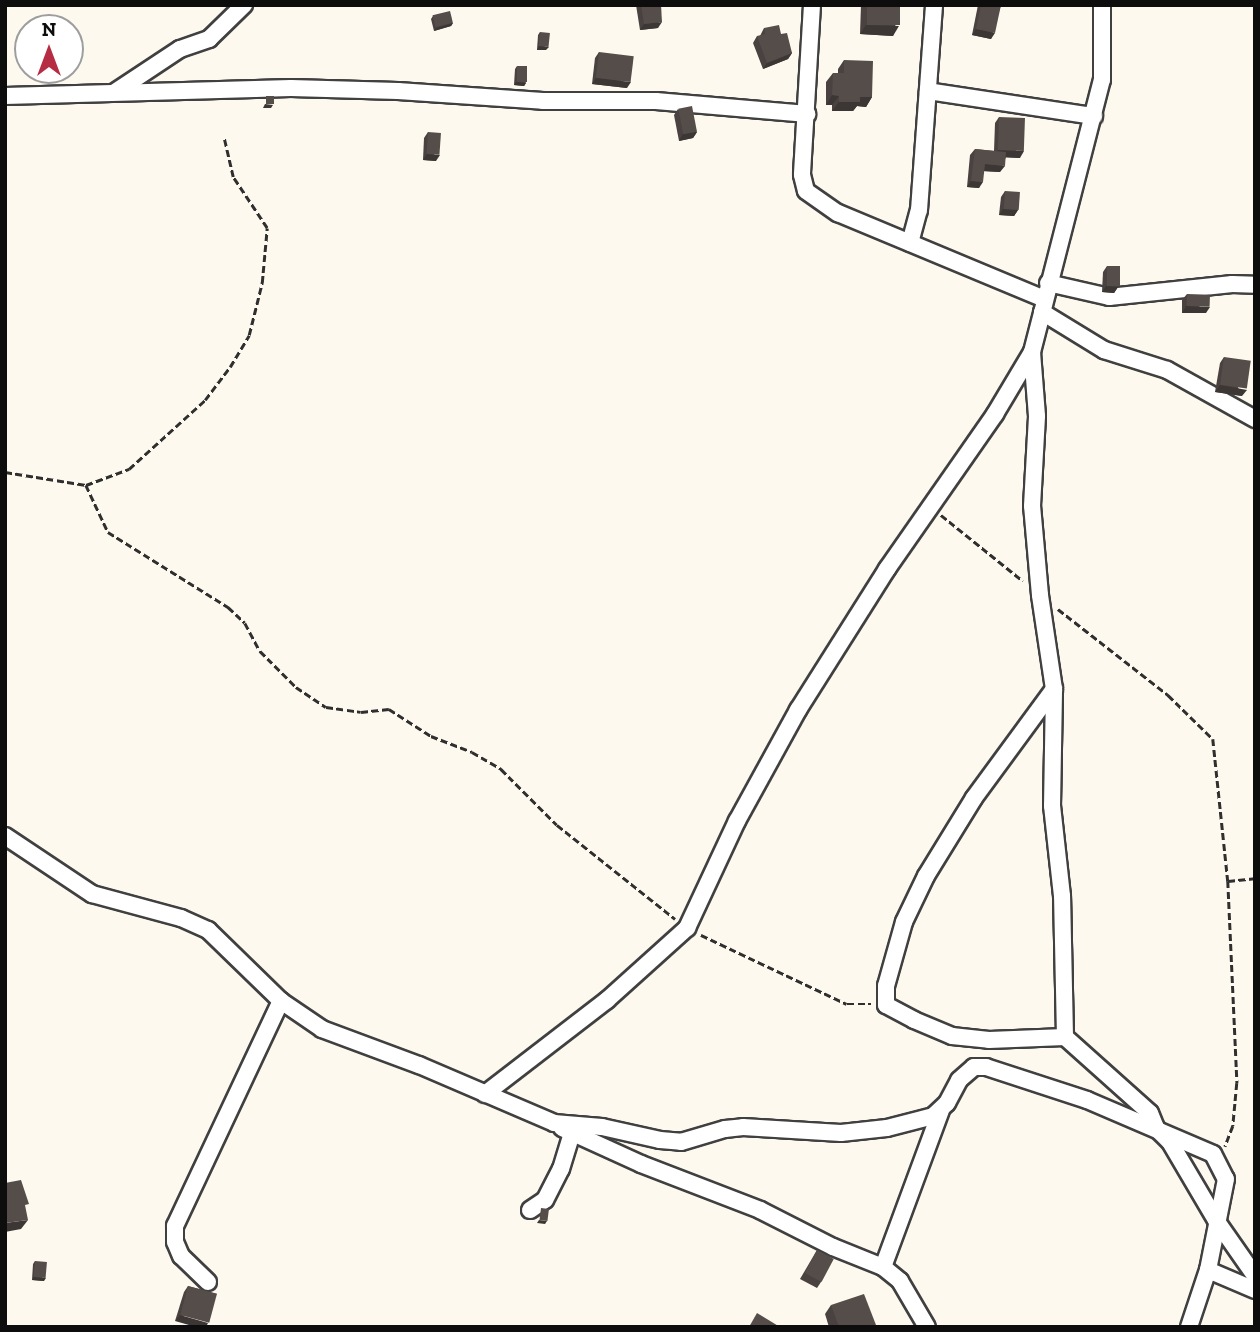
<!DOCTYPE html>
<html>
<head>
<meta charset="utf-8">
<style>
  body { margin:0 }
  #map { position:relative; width:1260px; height:1332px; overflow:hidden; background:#fef9ee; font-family:"Zilla Slab",serif }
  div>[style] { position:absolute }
  .path>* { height:2.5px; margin-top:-1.25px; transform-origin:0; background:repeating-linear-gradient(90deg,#2f2f2f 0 7px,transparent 0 10.5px) }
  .roads { filter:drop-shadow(2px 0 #404040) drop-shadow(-2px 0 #404040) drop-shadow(0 2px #404040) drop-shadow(0 -2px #404040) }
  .street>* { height:16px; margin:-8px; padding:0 8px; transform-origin:8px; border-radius:8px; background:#fff }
  .wall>* { inset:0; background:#494240 }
  .shaded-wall>* { inset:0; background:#3c3634 }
  .building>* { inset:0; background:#554d4a; transform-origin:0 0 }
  span { translate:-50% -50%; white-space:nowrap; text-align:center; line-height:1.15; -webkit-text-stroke:7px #fff; paint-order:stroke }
  .frame { position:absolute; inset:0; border:7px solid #0d0d0d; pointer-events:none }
  .north { position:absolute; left:14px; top:14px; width:70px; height:70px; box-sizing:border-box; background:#fff; border:2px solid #9e9e9e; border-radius:50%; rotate:0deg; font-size:19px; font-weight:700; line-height:28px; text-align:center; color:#0d0d0d }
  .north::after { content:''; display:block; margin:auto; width:24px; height:32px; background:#b62c43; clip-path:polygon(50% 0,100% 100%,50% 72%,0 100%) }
</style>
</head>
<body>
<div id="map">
  <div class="path">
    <i style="left:5px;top:472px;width:82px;rotate:9.1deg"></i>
    <i style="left:86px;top:485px;width:46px;rotate:-20.4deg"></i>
    <i style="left:129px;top:469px;width:103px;rotate:-42.2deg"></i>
    <i style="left:205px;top:400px;width:41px;rotate:-52.9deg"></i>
    <i style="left:230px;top:367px;width:37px;rotate:-59deg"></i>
    <i style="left:249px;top:335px;width:54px;rotate:-76deg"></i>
    <i style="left:262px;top:283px;width:55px;rotate:-84.8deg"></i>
    <i style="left:267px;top:228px;width:61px;rotate:-123.7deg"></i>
    <i style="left:233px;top:177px;width:40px;rotate:-103deg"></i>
    <i style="left:86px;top:485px;width:52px;rotate:64.9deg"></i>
    <i style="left:108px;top:532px;width:142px;rotate:32deg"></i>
    <i style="left:228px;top:607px;width:23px;rotate:43deg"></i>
    <i style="left:245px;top:623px;width:32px;rotate:62deg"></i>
    <i style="left:260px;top:651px;width:51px;rotate:45deg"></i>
    <i style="left:296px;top:687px;width:36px;rotate:34deg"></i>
    <i style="left:326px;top:707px;width:35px;rotate:8deg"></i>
    <i style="left:361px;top:712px;width:28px;rotate:-6deg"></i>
    <i style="left:389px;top:709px;width:50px;rotate:32.7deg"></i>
    <i style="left:431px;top:736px;width:44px;rotate:21.3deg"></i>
    <i style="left:472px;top:752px;width:34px;rotate:30deg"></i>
    <i style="left:501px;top:769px;width:79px;rotate:45deg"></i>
    <i style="left:557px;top:825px;width:151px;rotate:38.5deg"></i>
    <i style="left:941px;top:515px;width:105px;rotate:38.8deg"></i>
    <i style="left:1058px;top:609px;width:140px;rotate:38deg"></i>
    <i style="left:1168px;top:695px;width:63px;rotate:44.4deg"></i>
    <i style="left:1213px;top:739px;width:143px;rotate:84deg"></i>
    <i style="left:1228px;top:881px;width:202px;rotate:87.4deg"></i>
    <i style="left:1237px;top:1083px;width:43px;rotate:95.3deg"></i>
    <i style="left:1233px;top:1126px;width:22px;rotate:111deg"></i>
    <i style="left:1228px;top:881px;width:27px;rotate:-6deg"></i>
    <i style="left:701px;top:935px;width:161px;rotate:25.3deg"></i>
    <i style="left:847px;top:1004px;width:24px"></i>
  </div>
  <div class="roads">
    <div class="street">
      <i style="left:812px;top:5px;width:170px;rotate:93.4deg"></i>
      <i style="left:802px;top:175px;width:16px;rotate:76deg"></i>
      <i style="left:806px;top:191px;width:39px;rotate:35deg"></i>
      <i style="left:838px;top:213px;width:224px;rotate:22.6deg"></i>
      <i style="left:928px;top:91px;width:168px;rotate:8.6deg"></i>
      <i style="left:115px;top:92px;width:78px;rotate:-33.5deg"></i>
      <i style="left:180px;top:49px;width:31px;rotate:-19deg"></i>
      <i style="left:209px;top:39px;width:49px;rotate:-44.2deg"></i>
      <i style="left:5px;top:96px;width:286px;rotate:-1.6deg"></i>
      <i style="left:291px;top:88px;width:107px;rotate:1.6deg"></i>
      <i style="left:398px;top:91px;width:145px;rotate:3.9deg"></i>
      <i style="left:543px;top:101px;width:113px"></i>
      <i style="left:656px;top:101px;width:152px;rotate:4.9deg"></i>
      <i style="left:910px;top:243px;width:34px;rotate:-75deg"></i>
      <i style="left:919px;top:210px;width:206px;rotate:-85.8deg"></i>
      <i style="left:1048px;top:283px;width:63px;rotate:12.9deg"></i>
      <i style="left:1109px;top:297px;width:124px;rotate:-6deg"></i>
      <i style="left:1232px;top:284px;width:23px;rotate:2deg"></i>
      <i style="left:1042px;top:312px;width:73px;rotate:31.5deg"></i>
      <i style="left:1104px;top:350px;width:66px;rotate:17.6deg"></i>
      <i style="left:1167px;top:370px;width:101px;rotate:29.1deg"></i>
      <i style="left:1054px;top:689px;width:135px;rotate:126.3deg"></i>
      <i style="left:974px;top:798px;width:92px;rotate:121.6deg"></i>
      <i style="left:926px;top:876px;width:51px;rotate:115.6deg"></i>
      <i style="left:904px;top:922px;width:66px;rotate:105.7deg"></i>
      <i style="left:886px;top:986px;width:19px;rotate:90deg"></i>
      <i style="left:886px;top:1005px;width:32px;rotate:28deg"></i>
      <i style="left:914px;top:1020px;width:41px;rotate:22.8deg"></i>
      <i style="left:952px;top:1036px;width:37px;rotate:6deg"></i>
      <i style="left:989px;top:1040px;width:76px;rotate:-2.3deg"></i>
      <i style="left:1065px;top:1037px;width:114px;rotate:41.8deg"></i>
      <i style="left:1150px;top:1113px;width:16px;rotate:68deg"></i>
      <i style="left:1156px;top:1128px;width:20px;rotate:45deg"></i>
      <i style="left:1170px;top:1142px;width:91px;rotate:59.5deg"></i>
      <i style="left:1216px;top:1220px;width:68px;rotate:55.1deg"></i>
      <i style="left:5px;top:836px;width:105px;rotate:33.7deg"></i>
      <i style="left:92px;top:894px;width:92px;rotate:15.1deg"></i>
      <i style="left:181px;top:918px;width:30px;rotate:24deg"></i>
      <i style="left:208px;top:930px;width:102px;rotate:44.2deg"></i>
      <i style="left:281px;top:1001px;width:50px;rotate:34.3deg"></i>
      <i style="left:322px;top:1029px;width:103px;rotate:20.4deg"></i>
      <i style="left:419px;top:1065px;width:147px;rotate:23.2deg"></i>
      <i style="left:554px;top:1123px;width:48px;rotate:4.8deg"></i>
      <i style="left:602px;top:1127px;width:59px;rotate:12.6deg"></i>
      <i style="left:660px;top:1140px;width:21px;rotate:5deg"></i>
      <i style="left:681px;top:1142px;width:46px;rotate:-16.5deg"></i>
      <i style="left:725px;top:1129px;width:18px;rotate:-6deg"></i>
      <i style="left:743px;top:1127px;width:98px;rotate:3.5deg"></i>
      <i style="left:841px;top:1133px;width:46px;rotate:-6.2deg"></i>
      <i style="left:887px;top:1128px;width:48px;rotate:-14.6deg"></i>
      <i style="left:933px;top:1116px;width:19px;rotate:-43deg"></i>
      <i style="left:947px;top:1103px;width:26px;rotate:-62deg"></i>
      <i style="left:959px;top:1080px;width:20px;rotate:-41deg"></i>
      <i style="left:974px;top:1067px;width:12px"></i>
      <i style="left:986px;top:1067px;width:106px;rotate:18.1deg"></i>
      <i style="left:1087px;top:1100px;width:137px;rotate:23.2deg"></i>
      <i style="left:1213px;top:1154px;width:28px;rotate:63deg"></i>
      <i style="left:1226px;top:1179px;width:93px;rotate:101.2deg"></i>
      <i style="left:1208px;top:1270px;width:51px;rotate:23.1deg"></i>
      <i style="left:1065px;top:1037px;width:141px;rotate:-91.2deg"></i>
      <i style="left:1062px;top:896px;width:91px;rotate:-96.3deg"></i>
      <i style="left:1052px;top:806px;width:117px;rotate:-89deg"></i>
      <i style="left:1054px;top:689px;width:95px;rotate:-98.5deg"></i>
      <i style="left:1040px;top:595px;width:89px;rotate:-95.1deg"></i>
      <i style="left:1032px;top:506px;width:90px;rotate:-86.8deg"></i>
      <i style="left:1037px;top:416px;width:64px;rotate:-94.5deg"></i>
      <i style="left:1032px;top:352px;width:281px;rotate:-75.6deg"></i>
      <i style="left:1102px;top:80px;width:75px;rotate:-90deg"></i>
      <i style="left:485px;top:1094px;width:154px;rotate:-37.6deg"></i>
      <i style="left:607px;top:1000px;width:108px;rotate:-42deg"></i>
      <i style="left:687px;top:928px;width:118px;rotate:-65deg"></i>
      <i style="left:737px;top:821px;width:127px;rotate:-61.2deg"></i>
      <i style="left:798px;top:710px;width:167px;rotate:-57.7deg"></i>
      <i style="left:887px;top:569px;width:189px;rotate:-55.1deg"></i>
      <i style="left:995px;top:414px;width:72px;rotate:-59.2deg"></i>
      <i style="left:562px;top:1128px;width:87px;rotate:24.5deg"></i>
      <i style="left:641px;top:1164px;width:128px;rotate:21.1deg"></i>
      <i style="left:760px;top:1210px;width:82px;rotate:26.9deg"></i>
      <i style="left:833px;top:1247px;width:54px;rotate:21.8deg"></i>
      <i style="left:883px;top:1267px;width:22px;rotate:39deg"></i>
      <i style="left:900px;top:1281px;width:53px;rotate:59.6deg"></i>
      <i style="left:530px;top:1210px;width:18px;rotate:-34deg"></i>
      <i style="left:545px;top:1200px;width:35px;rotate:-63deg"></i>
      <i style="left:561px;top:1169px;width:38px;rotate:-73deg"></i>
      <i style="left:883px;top:1267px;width:167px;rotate:-69.7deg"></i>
      <i style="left:208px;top:1282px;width:37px;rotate:-136deg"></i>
      <i style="left:181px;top:1256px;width:15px;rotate:-113deg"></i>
      <i style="left:175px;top:1242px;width:16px;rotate:-90deg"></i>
      <i style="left:175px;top:1226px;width:249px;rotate:-64.8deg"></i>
      <i style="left:1189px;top:1327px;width:60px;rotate:-71.6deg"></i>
    </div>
  </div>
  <div class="wall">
    <i style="clip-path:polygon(636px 5px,661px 5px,658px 28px,640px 30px)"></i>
    <i style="clip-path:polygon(861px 5px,900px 5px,893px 36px,860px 34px)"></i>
    <i style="clip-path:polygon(978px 5px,1001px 5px,991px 39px,972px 35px)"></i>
    <i style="clip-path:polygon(433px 16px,453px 23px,451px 26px,434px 31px,431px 19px)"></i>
    <i style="clip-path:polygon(764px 28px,781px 34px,792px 53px,788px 59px,763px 69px,753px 43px,757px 36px,760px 36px)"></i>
    <i style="clip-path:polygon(540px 32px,546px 50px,537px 50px,538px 35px)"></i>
    <i style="clip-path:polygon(599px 52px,627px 88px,592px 84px,595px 58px)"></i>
    <i style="clip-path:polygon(844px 60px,872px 97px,866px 107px,857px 106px,853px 111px,832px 111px,832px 105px,826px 105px,826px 82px,833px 73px,838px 73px,838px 69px)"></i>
    <i style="clip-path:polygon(517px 66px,526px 83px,524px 86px,514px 85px,515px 69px)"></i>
    <i style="clip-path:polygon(678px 109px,697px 132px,693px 138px,679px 141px,674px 115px)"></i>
    <i style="clip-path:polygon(999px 117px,1020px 158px,1006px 157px,1000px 172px,984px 171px,979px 188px,967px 187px,970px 155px,975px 149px,994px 151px,995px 123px)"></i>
    <i style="clip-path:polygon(428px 132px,436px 161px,423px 160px,424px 138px)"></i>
    <i style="clip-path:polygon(1005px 191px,1018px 210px,1014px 216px,999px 215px,1001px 197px)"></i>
    <i style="clip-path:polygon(1107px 266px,1118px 287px,1114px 293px,1102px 292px,1103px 272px)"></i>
    <i style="clip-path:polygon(1187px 294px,1206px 313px,1182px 313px,1182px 300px)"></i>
    <i style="clip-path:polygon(1224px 357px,1242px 396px,1215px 392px,1220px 363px)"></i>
    <i style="clip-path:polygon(817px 1250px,821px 1282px,817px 1288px,800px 1279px)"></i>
    <i style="clip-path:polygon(35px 1261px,44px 1281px,32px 1280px,33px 1264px)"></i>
    <i style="clip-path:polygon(188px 1286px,217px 1294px,175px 1321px,184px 1292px)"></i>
    <i style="clip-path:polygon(831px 1305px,875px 1327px,829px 1327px,825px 1314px)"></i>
  </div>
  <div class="shaded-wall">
    <i style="clip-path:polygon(662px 22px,658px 28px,640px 30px,644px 24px)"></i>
    <i style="clip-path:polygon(453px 23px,451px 26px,434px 31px,436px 28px)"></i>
    <i style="clip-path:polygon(866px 25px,899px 26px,893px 36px,860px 34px)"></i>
    <i style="clip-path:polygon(976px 29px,995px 33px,991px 39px,972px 35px)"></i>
    <i style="clip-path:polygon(539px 46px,549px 47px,546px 50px,537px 50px)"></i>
    <i style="clip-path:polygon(792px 53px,788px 59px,763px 69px,767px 63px)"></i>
    <i style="clip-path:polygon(596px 78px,631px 82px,627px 88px,592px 84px)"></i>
    <i style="clip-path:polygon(516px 82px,526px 83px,524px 86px,514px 85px)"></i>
    <i style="clip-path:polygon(832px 95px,839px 96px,832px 105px,826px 105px)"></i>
    <i style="clip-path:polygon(860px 97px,872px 97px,866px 107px,857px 106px,853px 111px,832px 111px,839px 102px)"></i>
    <i style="clip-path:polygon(265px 104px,273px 105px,271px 108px,263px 108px)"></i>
    <i style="clip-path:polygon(697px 132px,693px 138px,679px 141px,683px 134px)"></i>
    <i style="clip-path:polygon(998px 150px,1024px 151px,1020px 158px,994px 157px)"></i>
    <i style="clip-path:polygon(427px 154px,440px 155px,436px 161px,423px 160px)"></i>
    <i style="clip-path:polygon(985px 164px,1005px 166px,1000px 172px,981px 171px)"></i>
    <i style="clip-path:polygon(971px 181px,983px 182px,979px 188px,967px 187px)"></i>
    <i style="clip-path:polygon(1003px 209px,1018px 210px,1014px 216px,999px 215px)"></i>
    <i style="clip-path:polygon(1106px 286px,1118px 287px,1114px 293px,1102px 292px)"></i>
    <i style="clip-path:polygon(1186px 306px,1210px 307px,1206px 313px,1182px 313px)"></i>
    <i style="clip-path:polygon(1220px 385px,1247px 390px,1242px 396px,1215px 392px)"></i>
    <i style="clip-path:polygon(28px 1220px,21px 1229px,5px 1232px,5px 1223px)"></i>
    <i style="clip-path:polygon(539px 1220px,547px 1221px,545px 1224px,537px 1223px)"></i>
    <i style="clip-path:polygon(34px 1277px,46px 1278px,44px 1281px,32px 1280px)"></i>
    <i style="clip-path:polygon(180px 1315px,208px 1323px,206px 1327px,196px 1327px,175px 1321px)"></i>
  </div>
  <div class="building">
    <i style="clip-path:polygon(641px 5px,661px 5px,662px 22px,644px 24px)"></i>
    <i style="left:867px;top:5px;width:33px;height:20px"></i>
    <i style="clip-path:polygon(981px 5px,1001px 5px,995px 33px,976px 29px)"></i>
    <i style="left:450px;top:11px;width:12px;height:18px;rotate:76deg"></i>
    <i style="clip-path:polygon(779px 25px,781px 34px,787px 33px,792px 53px,767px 63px,757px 36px,765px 34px,764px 28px)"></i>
    <i style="left:540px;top:32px;width:10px;height:14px;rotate:6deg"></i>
    <i style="left:599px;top:52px;width:35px;height:26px;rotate:7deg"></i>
    <i style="clip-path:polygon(844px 60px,873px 61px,872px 97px,860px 97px,860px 102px,839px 102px,839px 96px,832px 95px,833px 73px,844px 73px)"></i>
    <i style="left:517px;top:66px;width:10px;height:16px"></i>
    <i style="left:266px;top:96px;width:8px;height:8px"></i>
    <i style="left:692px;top:106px;width:26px;height:14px;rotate:79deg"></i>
    <i style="left:999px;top:117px;width:26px;height:33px;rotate:2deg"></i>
    <i style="left:428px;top:132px;width:13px;height:22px;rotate:4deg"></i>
    <i style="clip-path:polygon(975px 149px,1006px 152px,1005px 166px,985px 164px,983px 182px,971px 181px)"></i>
    <i style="left:1005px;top:191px;width:15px;height:18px;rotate:4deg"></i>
    <i style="left:1107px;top:266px;width:13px;height:20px"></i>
    <i style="left:1187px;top:294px;width:23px;height:12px;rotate:2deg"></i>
    <i style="left:1224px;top:357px;width:27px;height:28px;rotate:8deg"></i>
    <i style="clip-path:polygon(21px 1180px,29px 1204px,25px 1205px,28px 1220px,5px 1223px,5px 1183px)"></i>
    <i style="left:541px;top:1208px;width:8px;height:12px;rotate:7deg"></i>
    <i style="left:817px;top:1250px;width:19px;height:26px;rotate:28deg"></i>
    <i style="left:35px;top:1261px;width:12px;height:16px;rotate:5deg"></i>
    <i style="left:188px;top:1286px;width:30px;height:30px;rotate:15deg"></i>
    <i style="clip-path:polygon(864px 1294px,876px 1325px,871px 1327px,839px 1327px,831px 1305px)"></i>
    <i style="clip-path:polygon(757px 1313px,780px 1327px,749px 1327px)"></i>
  </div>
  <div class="frame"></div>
  <div class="north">N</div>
</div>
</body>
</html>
